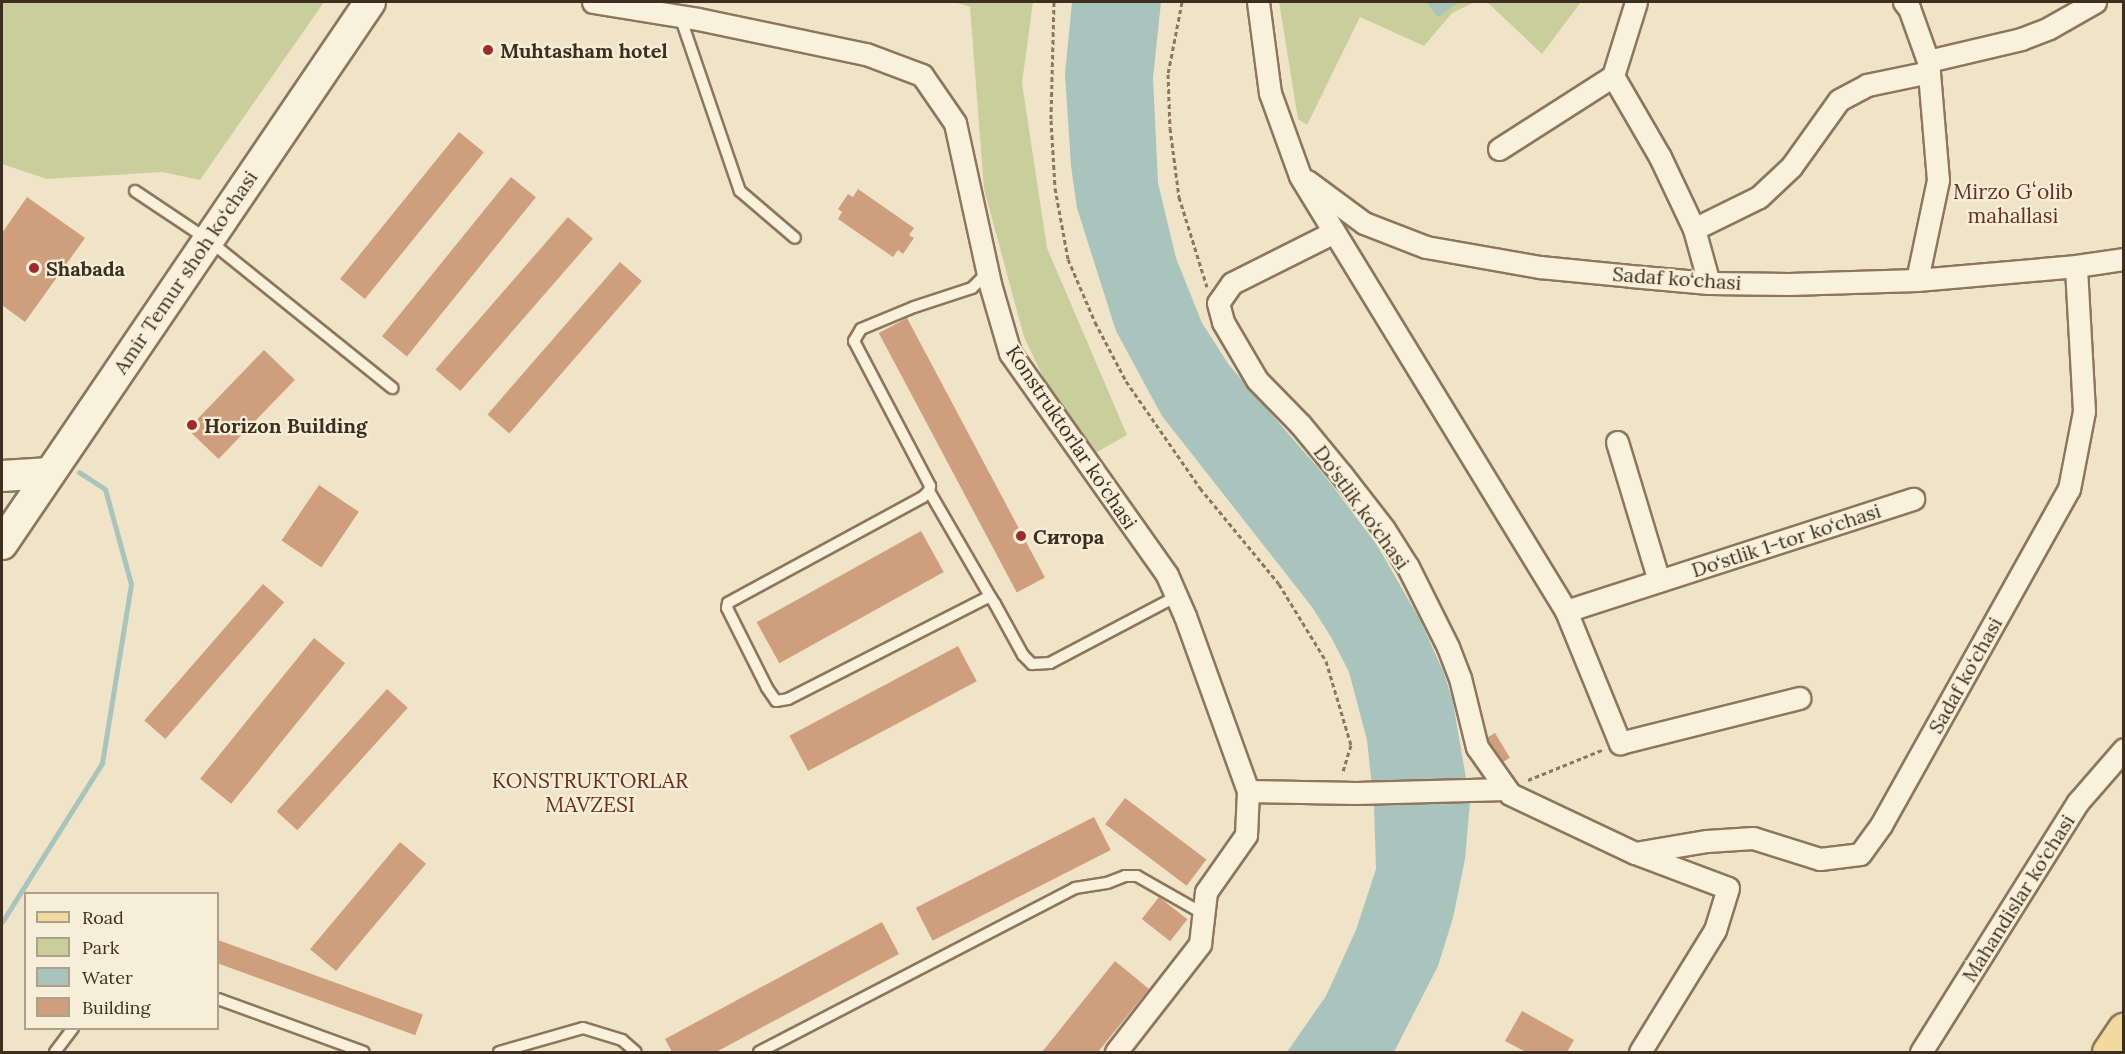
<!DOCTYPE html>
<html>
<head>
<meta charset="utf-8">
<style>
  body { margin:0 }
  #map { position:relative; width:2125px; height:1054px; overflow:hidden; background:#f0e4c8; font-family:Lora,serif }
  div>[style] { position:absolute }
  .green>* { inset:0; background:#c9cf9b }
  .water>* { inset:0; background:#a9c4bc }
  .stream>* { height:5px; margin:-2.5px; padding:0 2.5px; transform-origin:2.5px; border-radius:2.5px; background:#a9c4bc }
  .building>* { inset:0; background:#cf9f7d; transform-origin:0 0 }
  .path>* { height:3px; margin-top:-1.5px; transform-origin:0; background:repeating-linear-gradient(90deg,#8d765c 0 4.5px,transparent 0 7.5px) }
  .roads { filter:drop-shadow(2px 0 #8d765c) drop-shadow(-2px 0 #8d765c) drop-shadow(0 2px #8d765c) drop-shadow(0 -2px #8d765c) }
  .lane>* { height:10px; margin:-5px; padding:0 5px; transform-origin:5px; border-radius:5px; background:#faf1dc }
  .street>* { height:21px; margin:-10.5px; padding:0 10.5px; transform-origin:10.5px; border-radius:10.5px; background:#faf1dc }
  .secondary>* { height:30px; margin:-15px; padding:0 15px; transform-origin:15px; border-radius:15px; background:#faf1dc }
  .primary>* { height:33px; margin:-16.5px; padding:0 16.5px; transform-origin:16.5px; border-radius:16.5px; background:#f3d9a0 }
  .dots>* { width:16px; height:16px; translate:-50% -50%; box-sizing:border-box; border:3px solid #f7eed8; border-radius:50% }
  span { translate:-50% -50%; white-space:nowrap; text-align:center; line-height:1.15; -webkit-text-stroke:4.5px #f7eed8; paint-order:stroke }
  .poi-label { font-size:20px; color:#3d2e20; font-weight:700 }
  .left { translate:0 -50%; text-align:left }
  .street-label { font-size:20px; color:#3d2e20 }
  .neighbourhood-label { font-size:21px; color:#6b2e1e }
  .frame { position:absolute; inset:0; border:3px solid #3d2e20; pointer-events:none }
  .legend { position:absolute; left:24px; top:892px; width:195px; height:138px; box-sizing:border-box; background:#f7eed8; border:2px solid #ada18e; margin:0; padding:8px 10px; list-style:none; font-size:18px; color:#3d2e20 }
  .legend li { display:flex; align-items:center; gap:12px; height:30px }
  .legend b { width:30px; border:2px solid #ada18e }
</style>
</head>
<body>
<div id="map">
  <div class="green">
    <i style="clip-path:polygon(2px 2px,324px 2px,200px 180px,162px 172px,47px 179px,2px 164px)"></i>
    <i style="clip-path:polygon(954px 2px,1033px 2px,1022px 83px,1047px 248px,1127px 435px,1083px 460px,1024px 337px,984px 189px,970px 7px)"></i>
    <i style="clip-path:polygon(1279px 2px,1475px 2px,1452px 13px,1424px 46px,1360px 17px,1307px 125px,1298px 119px)"></i>
    <i style="clip-path:polygon(1487px 2px,1581px 2px,1542px 54px)"></i>
  </div>
  <div class="water">
    <i style="clip-path:polygon(1072px 2px,1161px 2px,1153px 78px,1158px 183px,1176px 258px,1202px 323px,1229px 365px,1325px 476px,1377px 545px,1420px 620px,1444px 673px,1453px 702px,1470px 802px,1465px 859px,1453px 918px,1438px 966px,1394px 1052px,1287px 1052px,1326px 996px,1356px 930px,1376px 869px,1374px 806px,1367px 740px,1349px 672px,1331px 637px,1312px 607px,1162px 416px,1116px 331px,1077px 208px,1071px 166px,1065px 74px)"></i>
    <i style="clip-path:polygon(1426px 2px,1459px 2px,1438px 17px)"></i>
  </div>
  <div class="stream">
    <i style="left:2px;top:922px;width:188px;rotate:-57.8deg"></i>
    <i style="left:102px;top:763px;width:181px;rotate:-80.8deg"></i>
    <i style="left:131px;top:584px;width:98px;rotate:-105.3deg"></i>
    <i style="left:105px;top:489px;width:31px;rotate:-147deg"></i>
  </div>
  <div class="building">
    <i style="left:459px;top:132px;width:32px;height:189px;rotate:39deg"></i>
    <i style="left:511px;top:177px;width:32px;height:205px;rotate:39deg"></i>
    <i style="clip-path:polygon(858px 189px,914px 228px,909px 235px,914px 238px,903px 254px,898px 250px,893px 257px,838px 219px,842px 212px,838px 209px,848px 194px,853px 197px)"></i>
    <i style="clip-path:polygon(27px 197px,85px 238px,25px 322px,2px 305px,2px 233px)"></i>
    <i style="left:568px;top:217px;width:33px;height:202px;rotate:41deg"></i>
    <i style="left:620px;top:262px;width:29px;height:202px;rotate:41deg"></i>
    <i style="left:907px;top:318px;width:294px;height:32px;rotate:62deg"></i>
    <i style="left:264px;top:350px;width:43px;height:110px;rotate:44deg"></i>
    <i style="left:319px;top:485px;width:48px;height:67px;rotate:34deg"></i>
    <i style="left:921px;top:531px;width:47px;height:188px;rotate:61deg"></i>
    <i style="left:263px;top:584px;width:28px;height:181px;rotate:41deg"></i>
    <i style="left:314px;top:638px;width:40px;height:181px;rotate:39deg"></i>
    <i style="left:958px;top:646px;width:40px;height:191px;rotate:62deg"></i>
    <i style="left:387px;top:689px;width:28px;height:165px;rotate:42deg"></i>
    <i style="left:1495px;top:733px;width:29px;height:20px;rotate:59deg"></i>
    <i style="left:1125px;top:798px;width:102px;height:33px;rotate:37deg"></i>
    <i style="left:1094px;top:817px;width:37px;height:200px;rotate:63deg"></i>
    <i style="left:400px;top:842px;width:34px;height:140px;rotate:40deg"></i>
    <i style="left:1159px;top:897px;width:36px;height:28px;rotate:38deg"></i>
    <i style="clip-path:polygon(882px 922px,899px 954px,716px 1052px,672px 1052px,665px 1039px)"></i>
    <i style="left:218px;top:940px;width:218px;height:22px;rotate:20deg"></i>
    <i style="clip-path:polygon(1115px 961px,1149px 989px,1098px 1052px,1042px 1052px)"></i>
    <i style="clip-path:polygon(1522px 1011px,1574px 1040px,1567px 1052px,1526px 1052px,1505px 1041px)"></i>
  </div>
  <div class="path">
    <i style="left:1054px;top:2px;width:118px;rotate:91.5deg"></i>
    <i style="left:1051px;top:120px;width:68px;rotate:86.6deg"></i>
    <i style="left:1055px;top:188px;width:72px;rotate:79.6deg"></i>
    <i style="left:1068px;top:259px;width:69px;rotate:66.8deg"></i>
    <i style="left:1095px;top:322px;width:67px;rotate:62.3deg"></i>
    <i style="left:1126px;top:381px;width:130px;rotate:55.3deg"></i>
    <i style="left:1200px;top:488px;width:124px;rotate:50.5deg"></i>
    <i style="left:1279px;top:584px;width:90px;rotate:58.6deg"></i>
    <i style="left:1326px;top:661px;width:88px;rotate:73.4deg"></i>
    <i style="left:1351px;top:745px;width:30px;rotate:107deg"></i>
    <i style="left:1182px;top:2px;width:73px;rotate:101deg"></i>
    <i style="left:1168px;top:74px;width:54px;rotate:87.9deg"></i>
    <i style="left:1170px;top:128px;width:70px;rotate:82.6deg"></i>
    <i style="left:1179px;top:197px;width:94px;rotate:72.7deg"></i>
    <i style="left:1528px;top:780px;width:80px;rotate:-22.1deg"></i>
  </div>
  <div class="roads">
    <div class="lane">
      <i style="left:680px;top:16px;width:185px;rotate:71.1deg"></i>
      <i style="left:740px;top:191px;width:72px;rotate:40.5deg"></i>
      <i style="left:135px;top:191px;width:87px;rotate:33.7deg"></i>
      <i style="left:207px;top:239px;width:238px;rotate:38.8deg"></i>
      <i style="left:987px;top:273px;width:21px;rotate:135deg"></i>
      <i style="left:972px;top:288px;width:61px;rotate:161.9deg"></i>
      <i style="left:914px;top:307px;width:57px;rotate:157.5deg"></i>
      <i style="left:861px;top:329px;width:14px;rotate:120deg"></i>
      <i style="left:854px;top:341px;width:164px;rotate:62.3deg"></i>
      <i style="left:930px;top:486px;width:5px;rotate:101deg"></i>
      <i style="left:929px;top:491px;width:8px;rotate:135deg"></i>
      <i style="left:923px;top:497px;width:222px;rotate:151.5deg"></i>
      <i style="left:728px;top:603px;width:5px;rotate:101deg"></i>
      <i style="left:727px;top:608px;width:89px;rotate:63.4deg"></i>
      <i style="left:767px;top:688px;width:16px;rotate:55deg"></i>
      <i style="left:776px;top:701px;width:12px;rotate:-9deg"></i>
      <i style="left:788px;top:699px;width:222px;rotate:-27deg"></i>
      <i style="left:986px;top:598px;width:5px"></i>
      <i style="left:991px;top:598px;width:7px;rotate:56deg"></i>
      <i style="left:995px;top:604px;width:58px;rotate:61.2deg"></i>
      <i style="left:1023px;top:655px;width:13px;rotate:45deg"></i>
      <i style="left:1032px;top:664px;width:18px;rotate:-3deg"></i>
      <i style="left:1050px;top:663px;width:144px;rotate:-27.8deg"></i>
      <i style="left:929px;top:491px;width:124px;rotate:59.9deg"></i>
      <i style="left:218px;top:999px;width:155px;rotate:20deg"></i>
      <i style="left:55px;top:1052px;width:30px;rotate:-53deg"></i>
      <i style="left:499px;top:1052px;width:87px;rotate:-15.9deg"></i>
      <i style="left:583px;top:1028px;width:41px;rotate:17.1deg"></i>
      <i style="left:622px;top:1040px;width:18px;rotate:41deg"></i>
      <i style="left:759px;top:1052px;width:356px;rotate:-27.4deg"></i>
      <i style="left:1075px;top:888px;width:32px;rotate:-9deg"></i>
      <i style="left:1107px;top:883px;width:19px;rotate:-21deg"></i>
      <i style="left:1125px;top:876px;width:12px"></i>
      <i style="left:1137px;top:876px;width:77px;rotate:29.6deg"></i>
    </div>
    <div class="street">
      <i style="left:593px;top:2px;width:106px;rotate:9.2deg"></i>
      <i style="left:698px;top:19px;width:172px;rotate:11.8deg"></i>
      <i style="left:866px;top:54px;width:60px;rotate:20.6deg"></i>
      <i style="left:922px;top:75px;width:58px;rotate:55.5deg"></i>
      <i style="left:955px;top:123px;width:165px;rotate:77.7deg"></i>
      <i style="left:990px;top:284px;width:72px;rotate:73.8deg"></i>
      <i style="left:1010px;top:353px;width:272px;rotate:54.7deg"></i>
      <i style="left:1167px;top:575px;width:45px;rotate:66.3deg"></i>
      <i style="left:1185px;top:616px;width:186px;rotate:70.2deg"></i>
      <i style="left:1248px;top:791px;width:44px;rotate:92.6deg"></i>
      <i style="left:1246px;top:835px;width:70px;rotate:125.1deg"></i>
      <i style="left:1206px;top:892px;width:52px;rotate:96.6deg"></i>
      <i style="left:1200px;top:944px;width:137px;rotate:127.9deg"></i>
      <i style="left:1258px;top:2px;width:92px;rotate:82.5deg"></i>
      <i style="left:1270px;top:93px;width:88px;rotate:70.1deg"></i>
      <i style="left:1300px;top:176px;width:510px;rotate:58.55deg"></i>
      <i style="left:1566px;top:611px;width:143px;rotate:67.8deg"></i>
      <i style="left:1620px;top:743px;width:185px;rotate:-14.1deg"></i>
      <i style="left:1904px;top:2px;width:8px;rotate:50deg"></i>
      <i style="left:1909px;top:8px;width:56px;rotate:70.3deg"></i>
      <i style="left:1928px;top:61px;width:119px;rotate:85.2deg"></i>
      <i style="left:1938px;top:180px;width:102px;rotate:101.9deg"></i>
      <i style="left:1928px;top:61px;width:96px;rotate:-13.3deg"></i>
      <i style="left:2021px;top:39px;width:30px;rotate:-21deg"></i>
      <i style="left:2049px;top:28px;width:53px;rotate:-29.5deg"></i>
      <i style="left:1613px;top:76px;width:94px;rotate:59.9deg"></i>
      <i style="left:1660px;top:157px;width:80px;rotate:64.7deg"></i>
      <i style="left:1694px;top:229px;width:56px;rotate:74.5deg"></i>
      <i style="left:1499px;top:149px;width:135px;rotate:-32.6deg"></i>
      <i style="left:1613px;top:76px;width:77px;rotate:-72.7deg"></i>
      <i style="left:1307px;top:181px;width:71px;rotate:36.4deg"></i>
      <i style="left:1364px;top:223px;width:66px;rotate:21.2deg"></i>
      <i style="left:1426px;top:247px;width:116px;rotate:10deg"></i>
      <i style="left:1540px;top:267px;width:91px;rotate:5.6deg"></i>
      <i style="left:1631px;top:276px;width:78px;rotate:5.1deg"></i>
      <i style="left:1709px;top:283px;width:80px;rotate:0.7deg"></i>
      <i style="left:1789px;top:284px;width:128px;rotate:-1.8deg"></i>
      <i style="left:1917px;top:280px;width:160px;rotate:-5deg"></i>
      <i style="left:2076px;top:266px;width:49px;rotate:-8.3deg"></i>
      <i style="left:1694px;top:229px;width:72px;rotate:-26.2deg"></i>
      <i style="left:1759px;top:197px;width:44px;rotate:-43.2deg"></i>
      <i style="left:1791px;top:167px;width:82px;rotate:-54.4deg"></i>
      <i style="left:1839px;top:100px;width:32px;rotate:-28deg"></i>
      <i style="left:1867px;top:85px;width:63px;rotate:-11.8deg"></i>
      <i style="left:1334px;top:232px;width:114px;rotate:153.4deg"></i>
      <i style="left:1232px;top:283px;width:24px;rotate:125deg"></i>
      <i style="left:1218px;top:303px;width:20px;rotate:75deg"></i>
      <i style="left:1223px;top:322px;width:67px;rotate:59.6deg"></i>
      <i style="left:1257px;top:380px;width:62px;rotate:45.7deg"></i>
      <i style="left:1300px;top:424px;width:66px;rotate:50.5deg"></i>
      <i style="left:1342px;top:475px;width:68px;rotate:52.1deg"></i>
      <i style="left:1384px;top:529px;width:45px;rotate:57.7deg"></i>
      <i style="left:1408px;top:567px;width:89px;rotate:63.4deg"></i>
      <i style="left:1448px;top:647px;width:33px;rotate:69deg"></i>
      <i style="left:1460px;top:678px;width:71px;rotate:76.2deg"></i>
      <i style="left:1477px;top:747px;width:57px;rotate:54.9deg"></i>
      <i style="left:1510px;top:794px;width:138px;rotate:25.3deg"></i>
      <i style="left:1635px;top:853px;width:99px;rotate:20.6deg"></i>
      <i style="left:1728px;top:888px;width:44px;rotate:107.2deg"></i>
      <i style="left:1715px;top:930px;width:143px;rotate:121.6deg"></i>
      <i style="left:1617px;top:442px;width:145px;rotate:73.2deg"></i>
      <i style="left:1566px;top:611px;width:365px;rotate:-17.9deg"></i>
      <i style="left:1248px;top:791px;width:108px;rotate:1.1deg"></i>
      <i style="left:1356px;top:793px;width:150px;rotate:-1.5deg"></i>
      <i style="left:1635px;top:853px;width:73px;rotate:-9.5deg"></i>
      <i style="left:1707px;top:841px;width:46px;rotate:-3.7deg"></i>
      <i style="left:1753px;top:838px;width:70px;rotate:17.4deg"></i>
      <i style="left:1820px;top:859px;width:40px;rotate:-7.1deg"></i>
      <i style="left:1860px;top:854px;width:36px;rotate:-54deg"></i>
      <i style="left:1881px;top:825px;width:385px;rotate:-60.8deg"></i>
      <i style="left:2069px;top:489px;width:79px;rotate:-79.1deg"></i>
      <i style="left:2084px;top:411px;width:145px;rotate:-93.2deg"></i>
      <i style="left:1921px;top:1052px;width:295px;rotate:-57.9deg"></i>
      <i style="left:2078px;top:802px;width:70px;rotate:-49deg"></i>
    </div>
    <div class="secondary">
      <i style="left:2px;top:476px;width:48px;rotate:-3.6deg"></i>
      <i style="left:2px;top:544px;width:655px;rotate:-55.82deg"></i>
    </div>
    <div class="primary">
      <i style="left:2109px;top:1052px;width:27px;rotate:-56deg"></i>
    </div>
  </div>
  <div class="dots">
    <i style="left:488px;top:50px;background:#9e2a2b"></i>
    <i style="left:34px;top:268px;background:#9e2a2b"></i>
    <i style="left:192px;top:425px;background:#9e2a2b"></i>
    <i style="left:1021px;top:536px;background:#9e2a2b"></i>
  </div>
  <div class="poi-label">
    <span class="left" style="left:500px;top:50px">Muhtasham hotel</span>
    <span class="left" style="left:46px;top:268px">Shabada</span>
    <span class="left" style="left:204px;top:425px">Horizon Building</span>
    <span class="left" style="left:1033px;top:536px">Ситора</span>
  </div>
  <div class="street-label">
    <span style="left:185px;top:272px;rotate:-56deg">Amir Temur shoh ko‘chasi</span>
    <span style="left:1677px;top:278px;rotate:4deg">Sadaf ko‘chasi</span>
    <span style="left:1072px;top:437px;rotate:56deg">Konstruktorlar ko‘chasi</span>
    <span style="left:1362px;top:507px;rotate:54deg">Do‘stlik ko‘chasi</span>
    <span style="left:1786px;top:540px;rotate:-18deg">Do‘stlik 1-tor ko‘chasi</span>
    <span style="left:1965px;top:675px;rotate:-61deg">Sadaf ko‘chasi</span>
    <span style="left:2018px;top:898px;rotate:-58deg">Mahandislar ko‘chasi</span>
  </div>
  <div class="neighbourhood-label">
    <span style="left:2013px;top:204px">Mirzo Gʻolib<br>mahallasi</span>
    <span style="left:590px;top:793px">KONSTRUKTORLAR<br>MAVZESI</span>
  </div>
  <div class="frame"></div>
  <ul class="legend">
  <li><b style="height:8px;background:#f3d9a0"></b>Road</li>
  <li><b style="height:16px;background:#c9cf9b"></b>Park</li>
  <li><b style="height:16px;background:#a9c4bc"></b>Water</li>
  <li><b style="height:16px;background:#cf9f7d"></b>Building</li>
  </ul>
</div>
</body>
</html>
